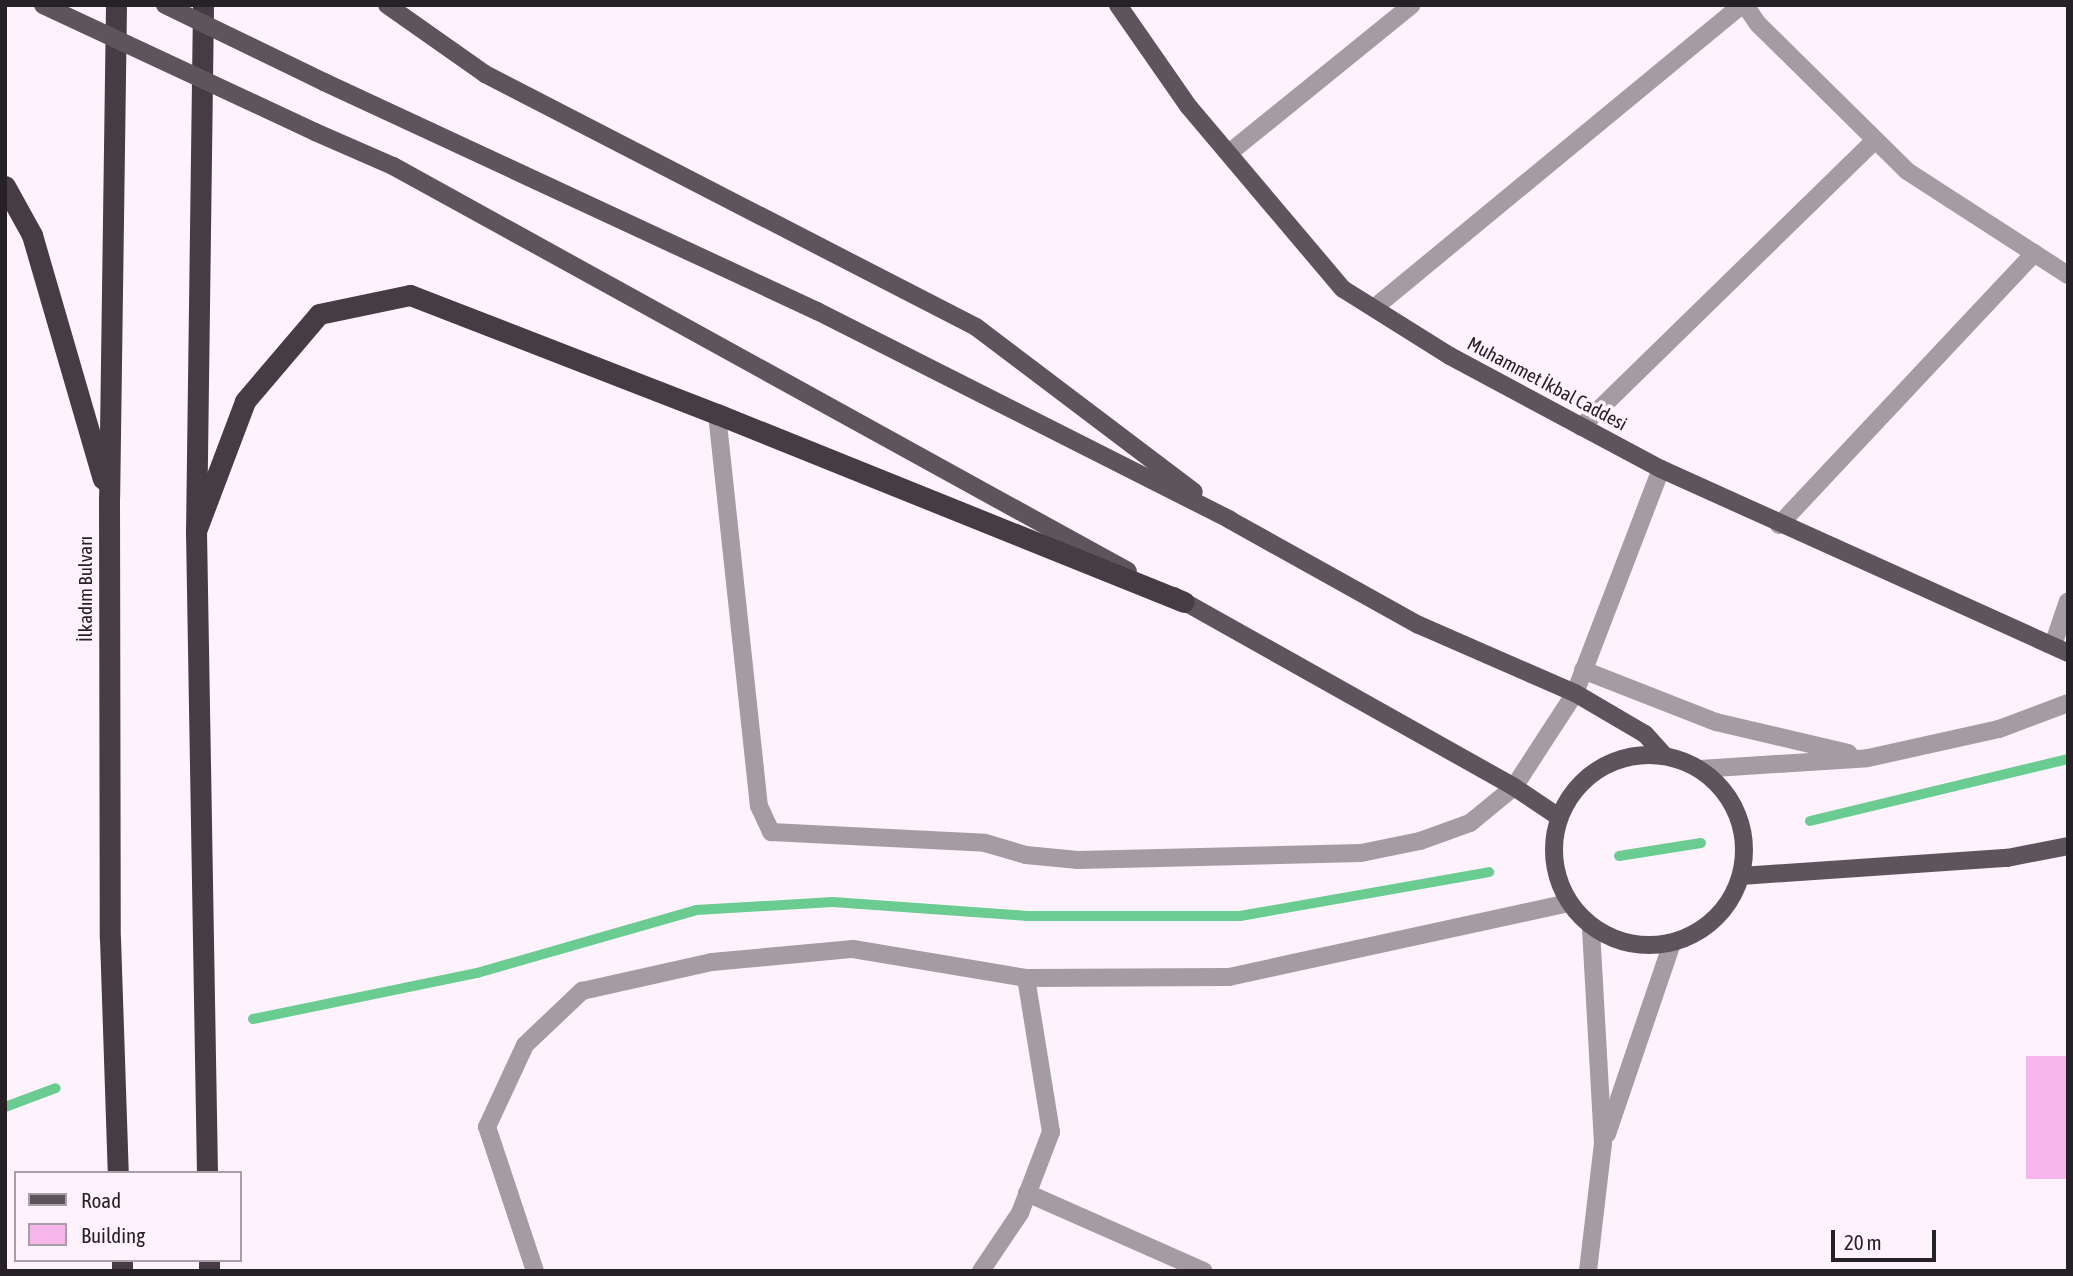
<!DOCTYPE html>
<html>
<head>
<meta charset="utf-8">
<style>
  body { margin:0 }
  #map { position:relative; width:2073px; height:1276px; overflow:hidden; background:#fef3fc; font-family:"Asap Condensed",sans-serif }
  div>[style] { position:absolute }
  .stream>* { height:10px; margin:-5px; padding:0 5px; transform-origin:5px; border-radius:5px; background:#6acc91 }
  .building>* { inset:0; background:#f7b6eb; transform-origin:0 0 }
  .minor>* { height:18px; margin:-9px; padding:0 9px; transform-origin:9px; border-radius:9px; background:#a39da2 }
  .major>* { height:18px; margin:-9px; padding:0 9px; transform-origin:9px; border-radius:9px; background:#5e555c }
  .major>.ring { margin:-9px; padding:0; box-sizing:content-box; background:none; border:18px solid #5e555c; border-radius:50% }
  .highway>* { height:21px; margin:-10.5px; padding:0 10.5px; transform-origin:10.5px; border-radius:10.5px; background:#463c44 }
  .major-bridge>* { height:18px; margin:-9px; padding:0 9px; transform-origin:9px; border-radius:9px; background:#5e555c }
  span { translate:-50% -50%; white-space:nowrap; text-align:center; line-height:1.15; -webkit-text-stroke:7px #fef3fc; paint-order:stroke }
  .street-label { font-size:19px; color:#262125 }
  .frame { position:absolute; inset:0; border:7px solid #262125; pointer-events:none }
  .legend { position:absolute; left:14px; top:1171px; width:228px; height:91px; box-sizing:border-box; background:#fef3fc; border:2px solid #a89fa6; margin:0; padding:9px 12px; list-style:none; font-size:21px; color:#262125 }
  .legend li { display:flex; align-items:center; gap:14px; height:35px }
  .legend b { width:35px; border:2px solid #a89fa6 }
  .scale { position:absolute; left:1831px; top:1230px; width:105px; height:32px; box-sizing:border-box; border:4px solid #262125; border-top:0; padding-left:9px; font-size:21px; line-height:24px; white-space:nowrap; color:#262125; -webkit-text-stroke:5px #fef3fc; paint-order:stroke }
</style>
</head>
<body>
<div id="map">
  <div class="stream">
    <i style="left:1810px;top:821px;width:265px;rotate:-13.5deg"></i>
    <i style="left:1619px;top:856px;width:83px;rotate:-9deg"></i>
    <i style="left:253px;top:1019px;width:229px;rotate:-11.6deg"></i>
    <i style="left:477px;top:973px;width:228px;rotate:-16deg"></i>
    <i style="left:696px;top:910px;width:137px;rotate:-3.3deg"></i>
    <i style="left:833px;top:902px;width:194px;rotate:4.1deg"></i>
    <i style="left:1026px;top:916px;width:214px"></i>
    <i style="left:1240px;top:916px;width:253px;rotate:-10deg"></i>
    <i style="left:5px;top:1107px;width:54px;rotate:-20.4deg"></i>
  </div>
  <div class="building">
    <i style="left:2068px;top:1056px;width:123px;height:42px;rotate:90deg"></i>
  </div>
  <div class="minor">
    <i style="left:1745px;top:5px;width:23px;rotate:56deg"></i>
    <i style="left:1758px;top:24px;width:209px;rotate:44.6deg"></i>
    <i style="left:1907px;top:171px;width:192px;rotate:32.9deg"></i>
    <i style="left:1229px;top:153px;width:235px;rotate:-39deg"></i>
    <i style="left:1374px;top:308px;width:476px;rotate:-39.5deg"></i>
    <i style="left:717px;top:414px;width:394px;rotate:83.9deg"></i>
    <i style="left:759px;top:806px;width:29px;rotate:65deg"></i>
    <i style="left:771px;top:832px;width:214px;rotate:2.9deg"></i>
    <i style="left:985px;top:843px;width:43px;rotate:16.3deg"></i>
    <i style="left:1026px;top:855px;width:52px;rotate:5.5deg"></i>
    <i style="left:1078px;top:860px;width:283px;rotate:-1.4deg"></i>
    <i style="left:1361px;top:853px;width:60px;rotate:-11.5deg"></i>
    <i style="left:1420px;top:841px;width:53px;rotate:-19.8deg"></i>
    <i style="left:1470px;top:823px;width:57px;rotate:-39.3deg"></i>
    <i style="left:1514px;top:787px;width:112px;rotate:-57deg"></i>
    <i style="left:1575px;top:693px;width:240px;rotate:-69deg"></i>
    <i style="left:1581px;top:427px;width:411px;rotate:-44.3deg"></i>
    <i style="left:1779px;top:525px;width:373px;rotate:-46.8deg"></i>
    <i style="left:2053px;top:645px;width:46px;rotate:-71.2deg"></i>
    <i style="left:1583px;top:670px;width:143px;rotate:21.4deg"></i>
    <i style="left:1716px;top:722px;width:136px;rotate:13.2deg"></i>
    <i style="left:1700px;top:769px;width:168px;rotate:-3.7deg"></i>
    <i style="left:1868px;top:758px;width:134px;rotate:-12.5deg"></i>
    <i style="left:1999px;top:729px;width:74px;rotate:-20.6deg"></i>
    <i style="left:1607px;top:1134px;width:202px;rotate:-71.2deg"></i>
    <i style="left:1027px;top:1193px;width:193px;rotate:23.8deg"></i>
    <i style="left:535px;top:1271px;width:152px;rotate:-108.4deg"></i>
    <i style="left:487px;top:1127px;width:90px;rotate:-65.1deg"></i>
    <i style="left:525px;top:1045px;width:79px;rotate:-43.5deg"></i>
    <i style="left:582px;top:991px;width:133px;rotate:-12.6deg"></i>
    <i style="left:712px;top:962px;width:142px;rotate:-5.3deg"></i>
    <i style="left:853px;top:949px;width:175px;rotate:9.5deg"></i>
    <i style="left:1026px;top:978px;width:203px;rotate:-0.3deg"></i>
    <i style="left:1229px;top:977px;width:348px;rotate:-12.3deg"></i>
    <i style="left:981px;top:1271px;width:70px;rotate:-56.1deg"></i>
    <i style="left:1020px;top:1213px;width:87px;rotate:-69.1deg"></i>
    <i style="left:1051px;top:1132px;width:156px;rotate:-99.2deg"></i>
    <i style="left:1588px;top:1271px;width:128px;rotate:-83.3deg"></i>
    <i style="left:1603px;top:1144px;width:218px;rotate:-93.2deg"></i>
  </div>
  <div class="major">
    <i style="left:387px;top:5px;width:120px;rotate:35.1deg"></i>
    <i style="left:485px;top:74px;width:552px;rotate:27.26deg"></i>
    <i style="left:976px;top:327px;width:273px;rotate:37.1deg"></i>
    <i style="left:1118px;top:5px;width:124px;rotate:55.2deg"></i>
    <i style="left:1189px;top:107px;width:238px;rotate:49.8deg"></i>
    <i style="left:1343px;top:289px;width:126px;rotate:32.1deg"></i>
    <i style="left:1450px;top:356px;width:239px;rotate:28.2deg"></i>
    <i style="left:1661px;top:469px;width:447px;rotate:24.3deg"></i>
    <i style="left:324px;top:82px;width:544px;rotate:24.92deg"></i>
    <i style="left:817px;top:311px;width:463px;rotate:26.8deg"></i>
    <i style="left:1230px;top:520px;width:216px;rotate:29.1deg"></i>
    <i style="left:1419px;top:625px;width:170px;rotate:23.6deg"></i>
    <i style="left:1575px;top:693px;width:81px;rotate:30.4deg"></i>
    <i style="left:1645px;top:734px;width:28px;rotate:48deg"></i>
    <i style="left:315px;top:132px;width:85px;rotate:23.6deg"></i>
    <i style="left:393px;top:166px;width:839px;rotate:28.86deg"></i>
    <i style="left:1174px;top:596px;width:390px;rotate:29.3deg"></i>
    <i style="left:1514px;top:787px;width:54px;rotate:33.7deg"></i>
    <i class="ring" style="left:1554px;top:755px;width:172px;height:172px"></i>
    <i style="left:1741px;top:876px;width:267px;rotate:-3.9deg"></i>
    <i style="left:2007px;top:858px;width:62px;rotate:-11.1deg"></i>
  </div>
  <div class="highway">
    <i style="left:116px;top:5px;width:493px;rotate:90.8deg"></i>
    <i style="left:109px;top:498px;width:440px;rotate:89.9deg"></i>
    <i style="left:110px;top:938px;width:235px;rotate:88.1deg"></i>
    <i style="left:203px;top:5px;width:526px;rotate:90.76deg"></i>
    <i style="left:196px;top:531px;width:642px;rotate:89.02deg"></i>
    <i style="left:5px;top:186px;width:56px;rotate:61.1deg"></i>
    <i style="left:32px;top:235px;width:254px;rotate:73.8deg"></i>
    <i style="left:196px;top:531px;width:139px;rotate:-69.3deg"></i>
    <i style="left:245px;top:401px;width:114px;rotate:-49.6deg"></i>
    <i style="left:319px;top:314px;width:93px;rotate:-11.8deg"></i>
    <i style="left:410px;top:295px;width:329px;rotate:21.2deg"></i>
    <i style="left:717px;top:414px;width:503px;rotate:21.93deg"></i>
    <i style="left:122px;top:1260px;width:11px;rotate:90deg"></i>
    <i style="left:209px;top:1260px;width:11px;rotate:90deg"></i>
  </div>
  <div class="major-bridge">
    <i style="left:43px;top:5px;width:300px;rotate:25deg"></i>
    <i style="left:165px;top:5px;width:177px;rotate:25.8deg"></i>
  </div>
  <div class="street-label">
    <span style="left:1547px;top:384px;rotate:28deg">Muhammet İkbal Caddesi</span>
    <span style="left:86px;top:589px;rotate:-90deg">İlkadım Bulvarı</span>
  </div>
  <div class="frame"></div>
  <ul class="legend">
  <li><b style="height:9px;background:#5e555c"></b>Road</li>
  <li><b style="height:19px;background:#f7b6eb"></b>Building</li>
  </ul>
  <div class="scale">20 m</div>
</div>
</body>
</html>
